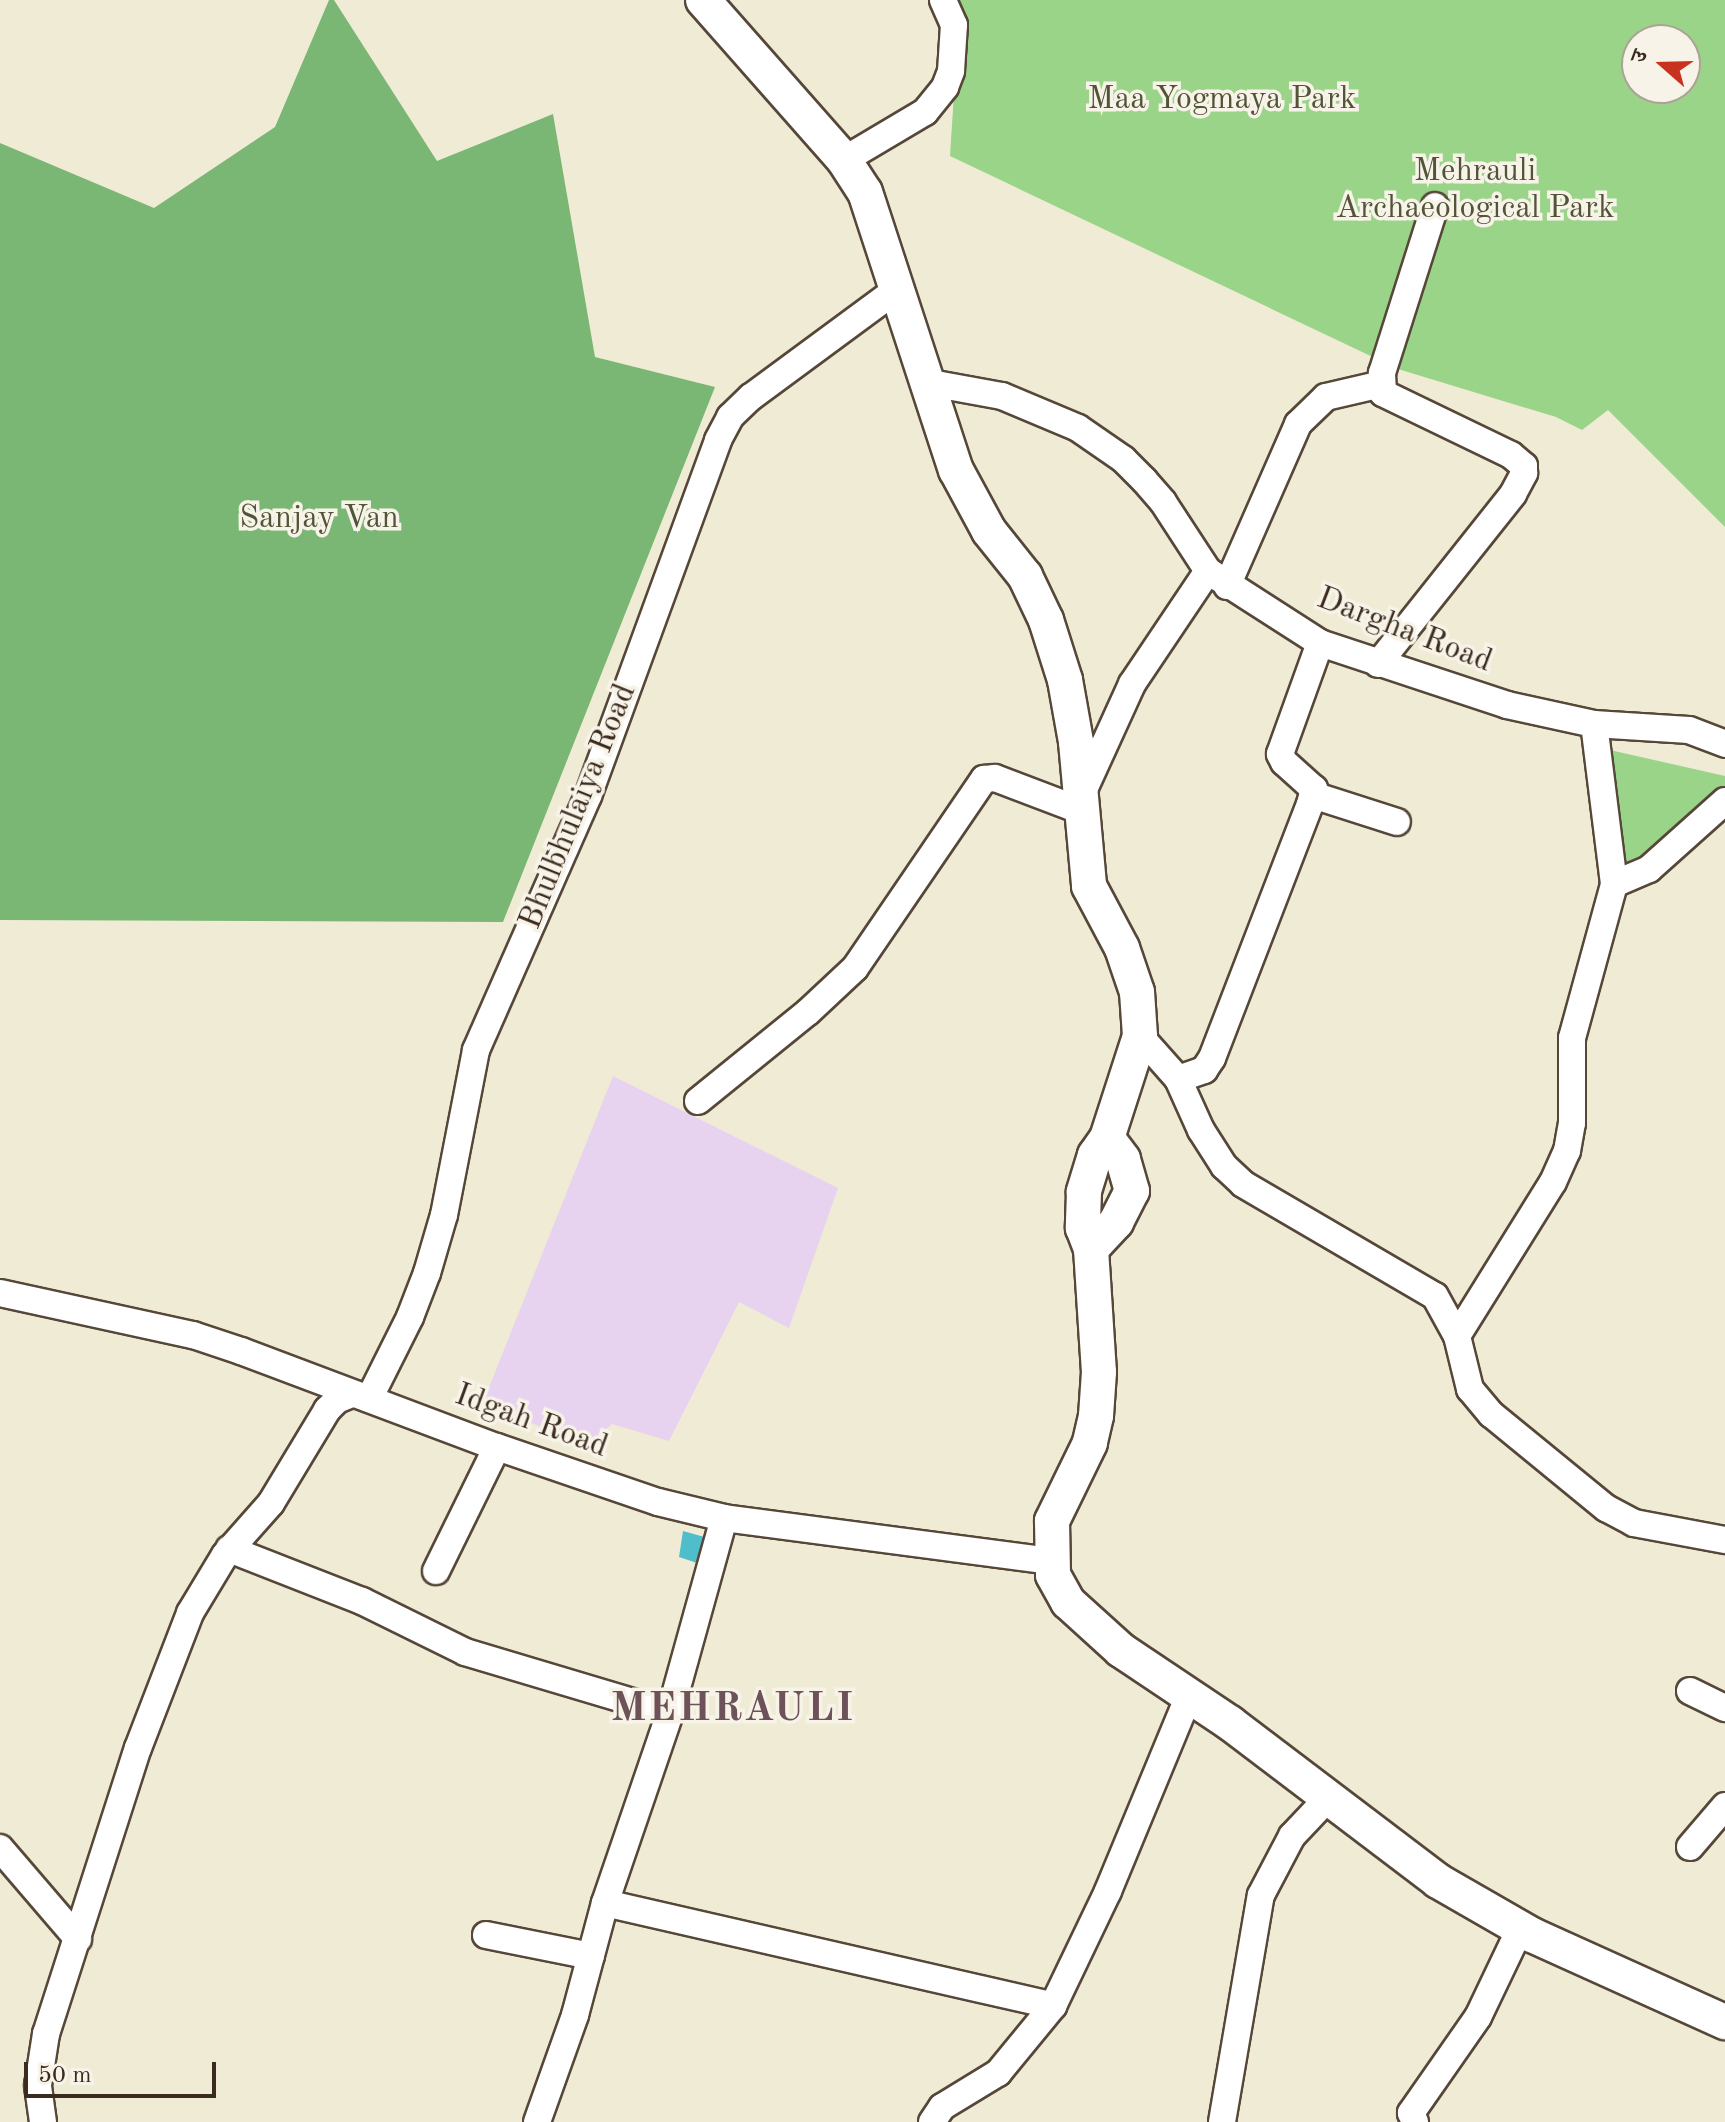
<!DOCTYPE html>
<html>
<head>
<meta charset="utf-8">
<style>
  body { margin:0 }
  #map { position:relative; width:1725px; height:2122px; overflow:hidden; background:#f0ebd5; font-family:"Old Standard TT","Noto Serif Devanagari",serif }
  div>[style] { position:absolute }
  .built>* { inset:0; background:#e7d2ef }
  .green>* { inset:0; background:#99d488 }
  .forest>* { inset:0; background:#7ab674 }
  .water>* { inset:0; background:#50bdcb }
  .roads { filter:drop-shadow(2px 0 #564739) drop-shadow(-2px 0 #564739) drop-shadow(0 2px #564739) drop-shadow(0 -2px #564739) }
  .minor>* { height:26px; margin:-13px; padding:0 13px; transform-origin:13px; border-radius:13px; background:#fff }
  .tertiary>* { height:34px; margin:-17px; padding:0 17px; transform-origin:17px; border-radius:17px; background:#fff }
  span { translate:-50% -50%; white-space:nowrap; text-align:center; line-height:1.15; -webkit-text-stroke:7px #f7f3e8; paint-order:stroke }
  .park-label { font-size:32px; color:#525438 }
  .street-label { font-size:32px; color:#3b2a1e }
  .district-label { font-size:40px; color:#6e5259; font-weight:700; letter-spacing:2px }
  .north { position:absolute; left:1621px; top:24px; width:80px; height:80px; box-sizing:border-box; background:#f7f3e8; border:2px solid #aca397; border-radius:50%; rotate:290deg; font-size:22px; font-weight:700; line-height:32px; text-align:center; color:#3b2a1e }
  .north::after { content:''; display:block; margin:auto; width:28px; height:36px; background:#c8321e; clip-path:polygon(50% 0,100% 100%,50% 72%,0 100%) }
  .scale { position:absolute; left:24px; top:2062px; width:192px; height:36px; box-sizing:border-box; border:4px solid #3b2a1e; border-top:0; padding-left:10px; font-size:24px; line-height:28px; white-space:nowrap; color:#3b2a1e; -webkit-text-stroke:6px #f7f3e8; paint-order:stroke }
</style>
</head>
<body>
<div id="map">
  <div class="built">
    <i style="clip-path:polygon(613px 1076px,838px 1188px,789px 1328px,739px 1302px,669px 1441px,612px 1424px,588px 1444px,482px 1405px)"></i>
  </div>
  <div class="green">
    <i style="clip-path:polygon(evenodd,960px 0,1725px 0,1725px 527px,1608px 410px,1582px 430px,1556px 417px,1398px 369px,950px 156px,960px 0,1637px 40px,1685px 40px,1685px 88px,1637px 88px,1637px 40px)"></i>
    <i style="clip-path:polygon(1601px 748px,1725px 776px,1725px 795px,1630px 875px,1611px 862px)"></i>
  </div>
  <div class="forest">
    <i style="clip-path:polygon(329px 0,334px 0,437px 161px,553px 114px,595px 357px,715px 387px,503px 922px,0 920px,0 143px,154px 208px,275px 127px)"></i>
  </div>
  <div class="water">
    <i style="clip-path:polygon(683px 1531px,708px 1538px,703px 1565px,679px 1557px)"></i>
  </div>
  <div class="roads">
    <div class="minor">
      <i style="left:844px;top:160px;width:94px;rotate:-30.7deg"></i>
      <i style="left:925px;top:112px;width:32px;rotate:-51deg"></i>
      <i style="left:945px;top:87px;width:17px;rotate:-69deg"></i>
      <i style="left:951px;top:71px;width:46px;rotate:-86.3deg"></i>
      <i style="left:954px;top:25px;width:27px;rotate:-114deg"></i>
      <i style="left:925px;top:382px;width:78px;rotate:10.3deg"></i>
      <i style="left:1002px;top:396px;width:82px;rotate:22.8deg"></i>
      <i style="left:1078px;top:428px;width:55px;rotate:34.6deg"></i>
      <i style="left:1123px;top:459px;width:30px;rotate:45deg"></i>
      <i style="left:1144px;top:480px;width:29px;rotate:49deg"></i>
      <i style="left:1163px;top:502px;width:82px;rotate:56.9deg"></i>
      <i style="left:1208px;top:571px;width:133px;rotate:32.7deg"></i>
      <i style="left:1320px;top:643px;width:197px;rotate:18.3deg"></i>
      <i style="left:1507px;top:705px;width:89px;rotate:12.3deg"></i>
      <i style="left:1594px;top:724px;width:95px;rotate:3.6deg"></i>
      <i style="left:1689px;top:730px;width:39px;rotate:21deg"></i>
      <i style="left:1227px;top:586px;width:177px;rotate:-66.3deg"></i>
      <i style="left:1298px;top:424px;width:39px;rotate:-44deg"></i>
      <i style="left:1326px;top:397px;width:57px;rotate:-13.1deg"></i>
      <i style="left:1378px;top:664px;width:217px;rotate:-51.5deg"></i>
      <i style="left:1513px;top:494px;width:24px;rotate:-62deg"></i>
      <i style="left:1524px;top:473px;width:7px;rotate:-90deg"></i>
      <i style="left:1524px;top:466px;width:17px;rotate:-140deg"></i>
      <i style="left:1511px;top:455px;width:142px;rotate:-154.2deg"></i>
      <i style="left:1383px;top:393px;width:20px;rotate:-93deg"></i>
      <i style="left:1382px;top:373px;width:175px;rotate:-72.4deg"></i>
      <i style="left:1313px;top:795px;width:88px;rotate:17.8deg"></i>
      <i style="left:1081px;top:796px;width:123px;rotate:-65.5deg"></i>
      <i style="left:1132px;top:684px;width:136px;rotate:-56.1deg"></i>
      <i style="left:1614px;top:884px;width:38px;rotate:-23deg"></i>
      <i style="left:1649px;top:869px;width:102px;rotate:-41.8deg"></i>
      <i style="left:1140px;top:1036px;width:57px;rotate:48.5deg"></i>
      <i style="left:1178px;top:1079px;width:56px;rotate:65.7deg"></i>
      <i style="left:1201px;top:1130px;width:43px;rotate:57.4deg"></i>
      <i style="left:1224px;top:1166px;width:26px;rotate:43deg"></i>
      <i style="left:1243px;top:1184px;width:222px;rotate:30.3deg"></i>
      <i style="left:1435px;top:1296px;width:46px;rotate:61.2deg"></i>
      <i style="left:1457px;top:1336px;width:55px;rotate:76.2deg"></i>
      <i style="left:1470px;top:1389px;width:33px;rotate:50deg"></i>
      <i style="left:1491px;top:1414px;width:149px;rotate:39.3deg"></i>
      <i style="left:1606px;top:1508px;width:32px;rotate:28deg"></i>
      <i style="left:1634px;top:1523px;width:93px;rotate:10.6deg"></i>
      <i style="left:1178px;top:1079px;width:28px;rotate:-19deg"></i>
      <i style="left:1204px;top:1070px;width:14px;rotate:-56deg"></i>
      <i style="left:1212px;top:1058px;width:272px;rotate:-68.9deg"></i>
      <i style="left:1310px;top:804px;width:16px;rotate:-75deg"></i>
      <i style="left:1314px;top:789px;width:40px;rotate:-138deg"></i>
      <i style="left:1284px;top:762px;width:9px;rotate:-117deg"></i>
      <i style="left:1280px;top:754px;width:118px;rotate:-70.2deg"></i>
      <i style="left:698px;top:1101px;width:141px;rotate:-39deg"></i>
      <i style="left:808px;top:1012px;width:64px;rotate:-43.1deg"></i>
      <i style="left:855px;top:968px;width:229px;rotate:-55.7deg"></i>
      <i style="left:984px;top:779px;width:11px;rotate:-5deg"></i>
      <i style="left:995px;top:778px;width:93px;rotate:20.8deg"></i>
      <i style="left:0;top:1293px;width:198px;rotate:12.3deg"></i>
      <i style="left:193px;top:1335px;width:51px;rotate:18.4deg"></i>
      <i style="left:241px;top:1351px;width:273px;rotate:20.6deg"></i>
      <i style="left:497px;top:1447px;width:170px;rotate:18.9deg"></i>
      <i style="left:658px;top:1502px;width:68px;rotate:13.6deg"></i>
      <i style="left:724px;top:1518px;width:331px;rotate:7.5deg"></i>
      <i style="left:1457px;top:1336px;width:181px;rotate:-58.1deg"></i>
      <i style="left:1553px;top:1182px;width:34px;rotate:-66deg"></i>
      <i style="left:1567px;top:1151px;width:28px;rotate:-80deg"></i>
      <i style="left:1572px;top:1123px;width:85px;rotate:-90deg"></i>
      <i style="left:1572px;top:1038px;width:160px;rotate:-74.7deg"></i>
      <i style="left:1614px;top:884px;width:161px;rotate:-97.1deg"></i>
      <i style="left:369px;top:1399px;width:92px;rotate:-63.4deg"></i>
      <i style="left:410px;top:1317px;width:47px;rotate:-68.9deg"></i>
      <i style="left:427px;top:1273px;width:60px;rotate:-73.7deg"></i>
      <i style="left:444px;top:1215px;width:168px;rotate:-79deg"></i>
      <i style="left:476px;top:1050px;width:278px;rotate:-66.2deg"></i>
      <i style="left:588px;top:796px;width:379px;rotate:-69.9deg"></i>
      <i style="left:718px;top:440px;width:26px;rotate:-62deg"></i>
      <i style="left:730px;top:417px;width:29px;rotate:-44deg"></i>
      <i style="left:751px;top:397px;width:184px;rotate:-36.4deg"></i>
      <i style="left:229px;top:1549px;width:143px;rotate:21.4deg"></i>
      <i style="left:362px;top:1601px;width:115px;rotate:26.3deg"></i>
      <i style="left:465px;top:1652px;width:214px;rotate:16.6deg"></i>
      <i style="left:436px;top:1571px;width:138px;rotate:-63.8deg"></i>
      <i style="left:1690px;top:1691px;width:39px;rotate:26deg"></i>
      <i style="left:1690px;top:1847px;width:54px;rotate:-49.5deg"></i>
      <i style="left:0;top:1848px;width:120px;rotate:49.4deg"></i>
      <i style="left:605px;top:1903px;width:460px;rotate:12.9deg"></i>
      <i style="left:486px;top:1935px;width:107px;rotate:11.3deg"></i>
      <i style="left:43px;top:2122px;width:37px;rotate:-98deg"></i>
      <i style="left:38px;top:2085px;width:52px;rotate:-81.1deg"></i>
      <i style="left:46px;top:2034px;width:300px;rotate:-72.2deg"></i>
      <i style="left:138px;top:1748px;width:145px;rotate:-68.9deg"></i>
      <i style="left:190px;top:1613px;width:68px;rotate:-58.9deg"></i>
      <i style="left:225px;top:1555px;width:69px;rotate:-48.5deg"></i>
      <i style="left:271px;top:1503px;width:109px;rotate:-58.9deg"></i>
      <i style="left:327px;top:1410px;width:14px;rotate:-45deg"></i>
      <i style="left:337px;top:1400px;width:16px;rotate:-22deg"></i>
      <i style="left:537px;top:2122px;width:114px;rotate:-70.4deg"></i>
      <i style="left:575px;top:2015px;width:116px;rotate:-75deg"></i>
      <i style="left:605px;top:1903px;width:201px;rotate:-71.1deg"></i>
      <i style="left:670px;top:1713px;width:202px;rotate:-74.5deg"></i>
      <i style="left:932px;top:2122px;width:18px;rotate:-56deg"></i>
      <i style="left:942px;top:2107px;width:66px;rotate:-31.3deg"></i>
      <i style="left:998px;top:2073px;width:87px;rotate:-50.6deg"></i>
      <i style="left:1053px;top:2006px;width:127px;rotate:-64.4deg"></i>
      <i style="left:1108px;top:1891px;width:212px;rotate:-67.5deg"></i>
      <i style="left:1222px;top:2122px;width:230px;rotate:-80.3deg"></i>
      <i style="left:1261px;top:1895px;width:67px;rotate:-62.3deg"></i>
      <i style="left:1292px;top:1836px;width:51px;rotate:-46.6deg"></i>
      <i style="left:1415px;top:2122px;width:10px;rotate:-114deg"></i>
      <i style="left:1411px;top:2113px;width:117px;rotate:-55.1deg"></i>
      <i style="left:1478px;top:2017px;width:98px;rotate:-64.5deg"></i>
    </div>
    <div class="tertiary">
      <i style="left:703px;top:0;width:213px;rotate:48.6deg"></i>
      <i style="left:844px;top:160px;width:38px;rotate:57deg"></i>
      <i style="left:865px;top:192px;width:293px;rotate:71.9deg"></i>
      <i style="left:956px;top:470px;width:69px;rotate:61.6deg"></i>
      <i style="left:989px;top:531px;width:58px;rotate:51.3deg"></i>
      <i style="left:1025px;top:576px;width:49px;rotate:64.5deg"></i>
      <i style="left:1046px;top:620px;width:63px;rotate:72.4deg"></i>
      <i style="left:1065px;top:680px;width:63px;rotate:79.9deg"></i>
      <i style="left:1076px;top:742px;width:145px;rotate:84.8deg"></i>
      <i style="left:1089px;top:886px;width:70px;rotate:62deg"></i>
      <i style="left:1122px;top:948px;width:46px;rotate:71.2deg"></i>
      <i style="left:1137px;top:992px;width:44px;rotate:86.1deg"></i>
      <i style="left:1140px;top:1036px;width:107px;rotate:107.9deg"></i>
      <i style="left:1107px;top:1138px;width:21px;rotate:125deg"></i>
      <i style="left:1095px;top:1155px;width:39px;rotate:107deg"></i>
      <i style="left:1084px;top:1192px;width:36px;rotate:92deg"></i>
      <i style="left:1083px;top:1228px;width:22px;rotate:69deg"></i>
      <i style="left:1091px;top:1249px;width:123px;rotate:86.3deg"></i>
      <i style="left:1099px;top:1372px;width:44px;rotate:93.9deg"></i>
      <i style="left:1096px;top:1416px;width:28px;rotate:103deg"></i>
      <i style="left:1090px;top:1443px;width:87px;rotate:116deg"></i>
      <i style="left:1052px;top:1521px;width:54px;rotate:88.9deg"></i>
      <i style="left:1053px;top:1575px;width:31px;rotate:61deg"></i>
      <i style="left:1068px;top:1602px;width:72px;rotate:42.2deg"></i>
      <i style="left:1121px;top:1650px;width:131px;rotate:33.8deg"></i>
      <i style="left:1230px;top:1723px;width:261px;rotate:37.2deg"></i>
      <i style="left:1438px;top:1881px;width:108px;rotate:29.9deg"></i>
      <i style="left:1532px;top:1935px;width:212px;rotate:24.3deg"></i>
      <i style="left:1091px;top:1249px;width:37px;rotate:-47deg"></i>
      <i style="left:1116px;top:1222px;width:35px;rotate:-63deg"></i>
      <i style="left:1132px;top:1191px;width:33px;rotate:-106deg"></i>
      <i style="left:1123px;top:1159px;width:26px;rotate:-127deg"></i>
    </div>
  </div>
  <div class="park-label">
    <span style="left:1222px;top:100px">Maa Yogmaya Park</span>
    <span style="left:1475px;top:191px">Mehrauli<br>Archaeological Park</span>
    <span style="left:319px;top:519px">Sanjay Van</span>
  </div>
  <div class="street-label">
    <span style="left:1404px;top:631px;rotate:21deg">Dargha Road</span>
    <span style="left:579px;top:807px;rotate:-68deg">Bhulbhulaiya Road</span>
    <span style="left:531px;top:1422px;rotate:20deg">Idgah Road</span>
  </div>
  <div class="district-label">
    <span style="left:733px;top:1710px">MEHRAULI</span>
  </div>
  <div class="north">उ</div>
  <div class="scale">50 m</div>
</div>
</body>
</html>
